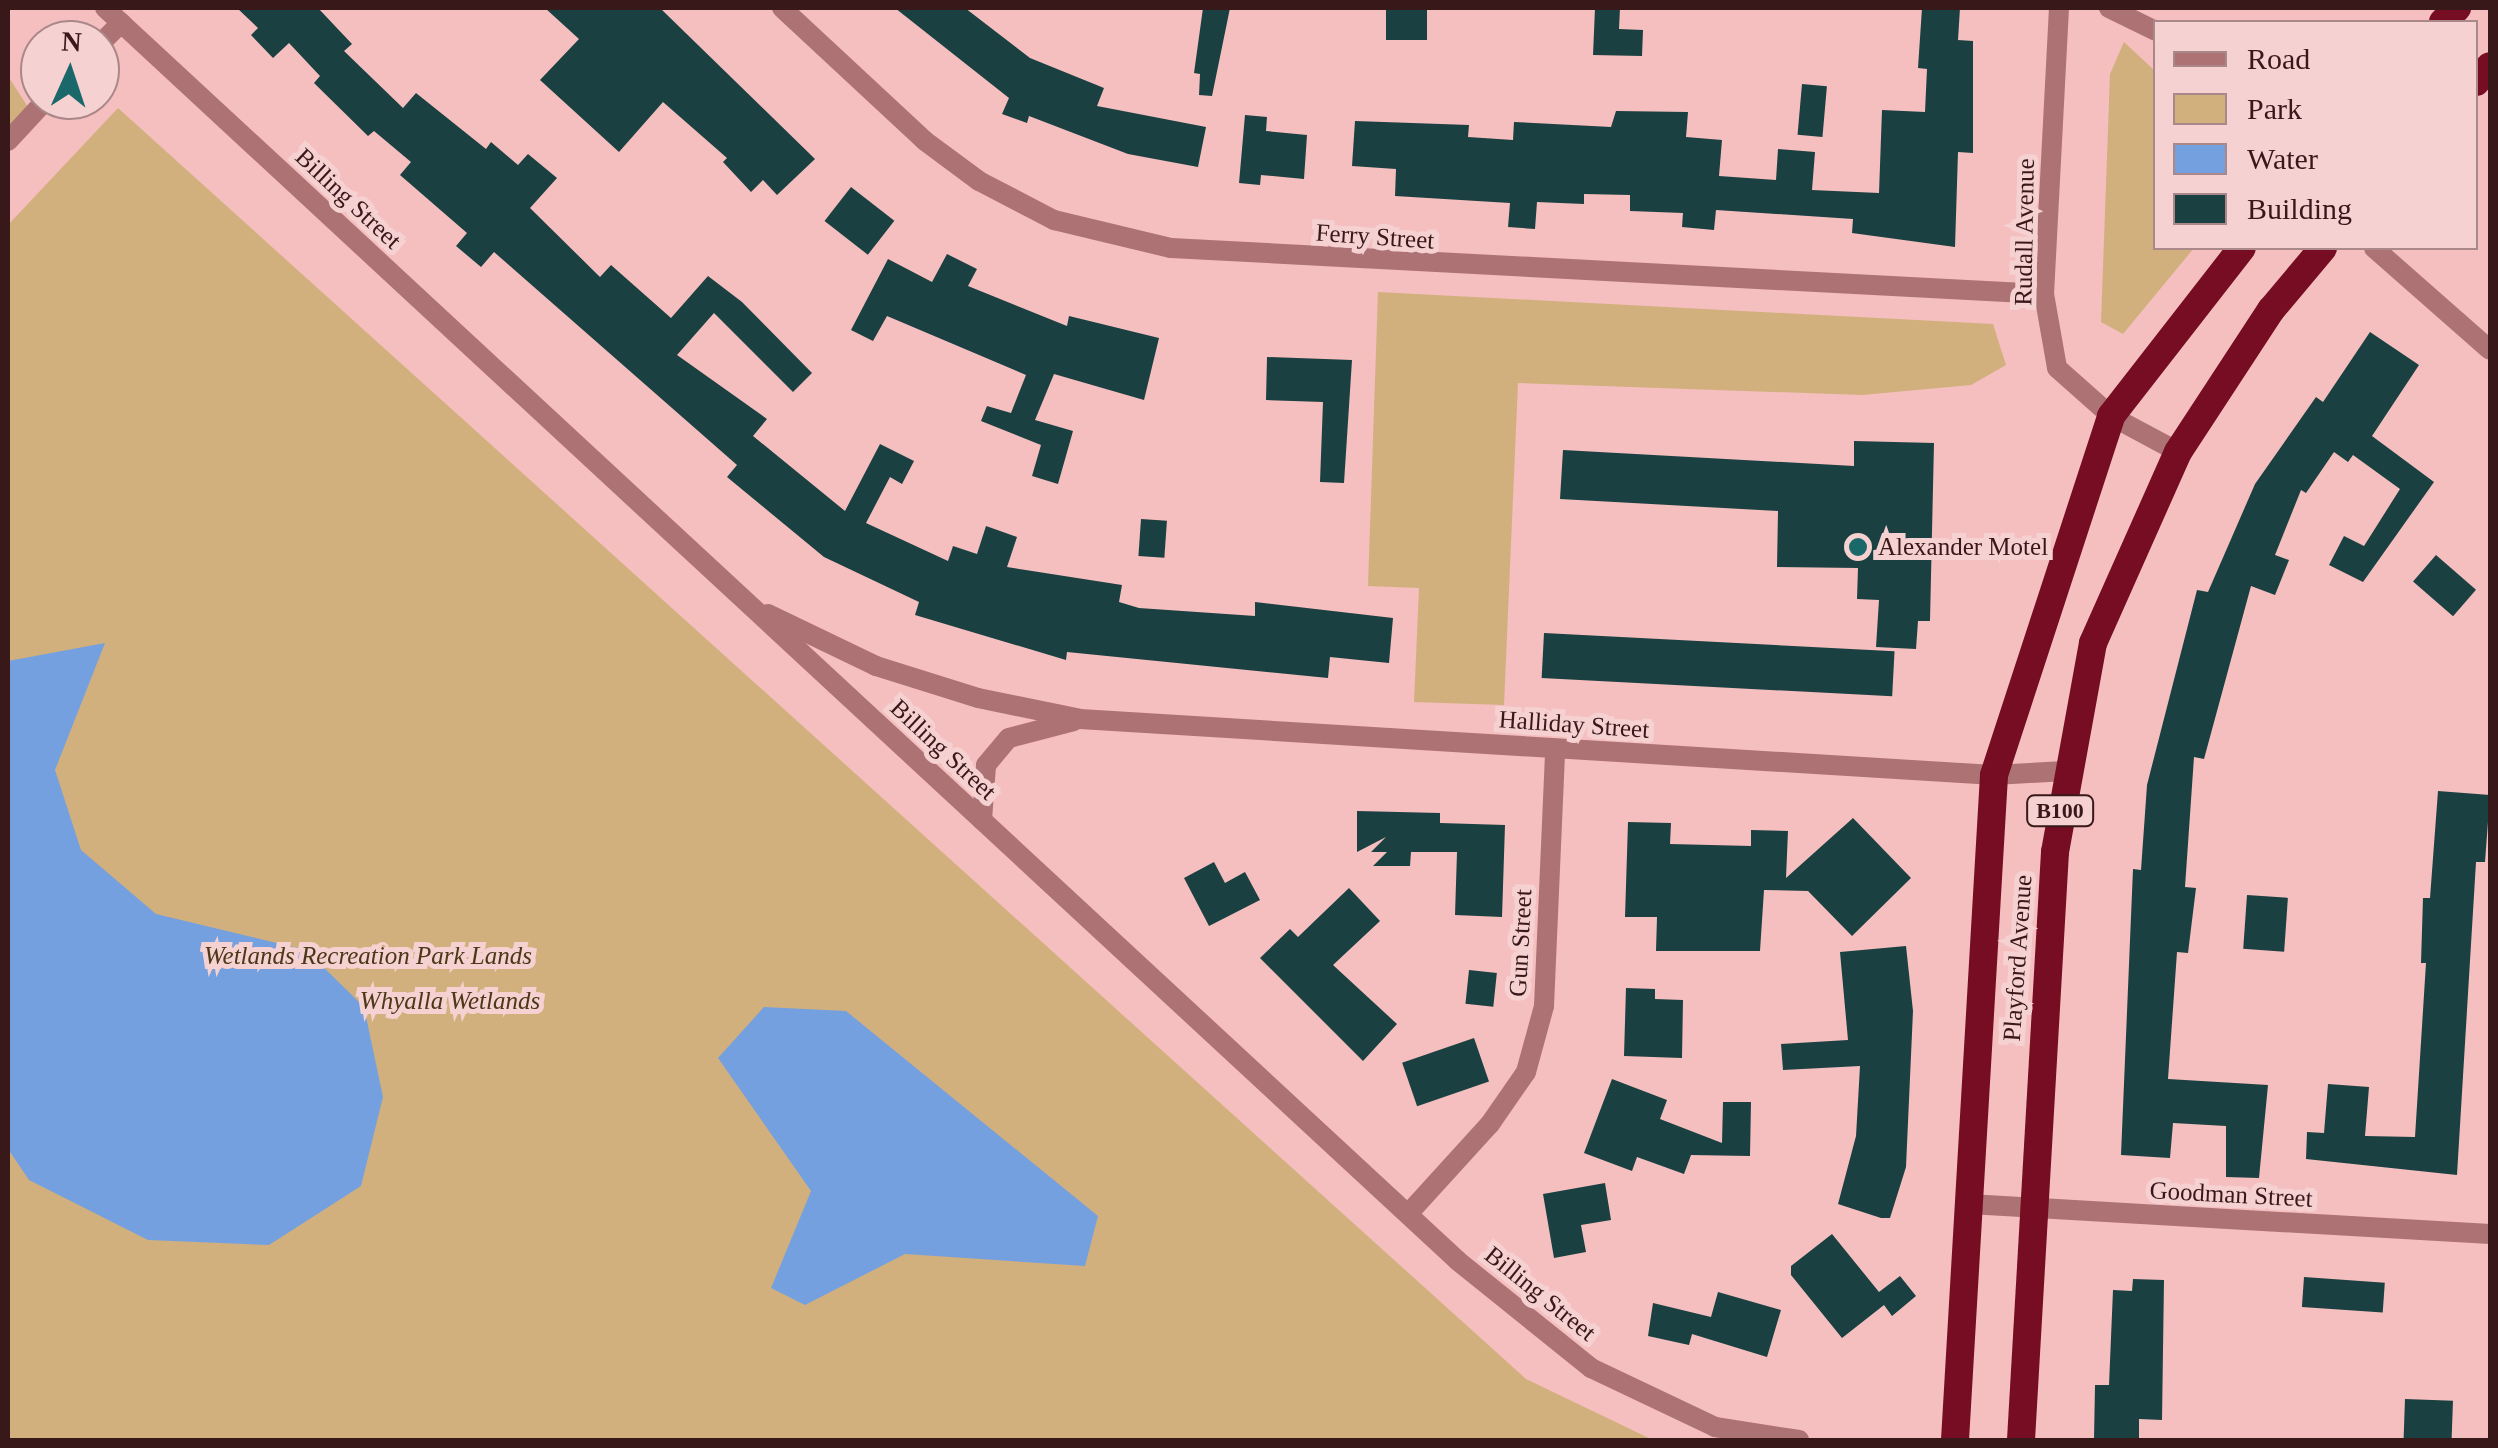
<!DOCTYPE html>
<html>
<head>
<meta charset="utf-8">
<style>
  body { margin:0 }
  #map { position:relative; width:2498px; height:1448px; overflow:hidden; background:#f5bebf; font-family:Georgia,serif }
  div>[style] { position:absolute }
  .green>* { inset:0; background:#d1b07d }
  .water>* { inset:0; background:#75a0df }
  .building>* { inset:0; background:#1b4041; transform-origin:0 0 }
  .minor>* { height:20px; margin:-10px; padding:0 10px; transform-origin:10px; border-radius:10px; background:#ad7274 }
  .trunk>* { height:28px; margin:-14px; padding:0 14px; transform-origin:14px; border-radius:14px; background:#760d22 }
  .dots>* { width:28px; height:28px; translate:-50% -50%; box-sizing:border-box; border:5px solid #f6d1d1; border-radius:50% }
  span { translate:-50% -50%; white-space:nowrap; text-align:center; line-height:1.15; -webkit-text-stroke:10px #f6d1d1; paint-order:stroke }
  .shield-label span { padding:2px 8px; background:#f6d1d1; border:2px solid; border-radius:8px; -webkit-text-stroke-width:0 }
  .shield-label { font-size:22px; color:#39181a; font-weight:700 }
  .street-label { font-size:25px; color:#39181a }
  .poi-label { font-size:25px; color:#39181a }
  .left { translate:0 -50%; text-align:left }
  .park-label { font-size:25px; color:#4b3818; font-style:italic }
  .frame { position:absolute; inset:0; border:10px solid #39181a; pointer-events:none }
  .legend { position:absolute; left:2153px; top:20px; width:325px; height:230px; box-sizing:border-box; background:#f6d1d1; border:2px solid #aa8788; margin:0; padding:12px 18px; list-style:none; font-size:30px; color:#39181a }
  .legend li { display:flex; align-items:center; gap:20px; height:50px }
  .legend b { width:50px; border:2px solid #aa8788 }
  .north { position:absolute; left:20px; top:20px; width:100px; height:100px; box-sizing:border-box; background:#f6d1d1; border:2px solid #aa8788; border-radius:50%; rotate:3deg; font-size:28px; font-weight:700; line-height:40px; text-align:center; color:#39181a }
  .north::after { content:''; display:block; margin:auto; width:35px; height:45px; background:#1a686a; clip-path:polygon(50% 0,100% 100%,50% 72%,0 100%) }
</style>
</head>
<body>
<div id="map">
  <div class="green">
    <i style="clip-path:polygon(2124px 42px,2155px 71px,2156px 248px,2194px 248px,2123px 334px,2101px 322px,2110px 74px)"></i>
    <i style="clip-path:polygon(8px 76px,33px 115px,8px 140px)"></i>
    <i style="clip-path:polygon(118px 108px,1526px 1379px,1653px 1440px,8px 1440px,8px 225px)"></i>
    <i style="clip-path:polygon(1378px 292px,1993px 324px,2006px 365px,1971px 385px,1862px 395px,1518px 383px,1504px 705px,1414px 702px,1419px 588px,1368px 586px)"></i>
  </div>
  <div class="water">
    <i style="clip-path:polygon(105px 643px,55px 770px,81px 850px,156px 914px,306px 950px,364px 1007px,383px 1097px,361px 1186px,269px 1245px,148px 1240px,29px 1180px,8px 1149px,8px 661px)"></i>
    <i style="clip-path:polygon(764px 1007px,846px 1011px,1098px 1216px,1085px 1266px,905px 1254px,805px 1305px,771px 1288px,811px 1191px,718px 1058px)"></i>
  </div>
  <div class="building">
    <i style="clip-path:polygon(237px 8px,318px 8px,352px 44px,344px 51px,403px 108px,416px 93px,486px 149px,491px 142px,518px 165px,528px 154px,557px 178px,530px 208px,600px 277px,611px 265px,671px 318px,708px 276px,742px 302px,812px 373px,793px 392px,714px 313px,677px 355px,767px 419px,753px 436px,845px 511px,880px 444px,914px 461px,902px 484px,890px 477px,866px 523px,948px 561px,953px 546px,977px 554px,986px 526px,1017px 537px,1007px 567px,1122px 585px,1119px 602px,1139px 608px,1255px 616px,1255px 602px,1393px 618px,1389px 663px,1330px 657px,1328px 678px,1067px 652px,1066px 660px,915px 615px,919px 602px,824px 557px,727px 477px,737px 465px,494px 252px,481px 267px,456px 246px,467px 233px,400px 175px,411px 162px,374px 131px,368px 136px,314px 83px,320px 76px,289px 43px,273px 58px,251px 35px,258px 28px)"></i>
    <i style="clip-path:polygon(545px 8px,660px 8px,815px 159px,777px 195px,763px 180px,751px 192px,723px 162px,727px 158px,663px 102px,619px 152px,540px 80px,579px 39px)"></i>
    <i style="clip-path:polygon(895px 8px,965px 8px,1030px 58px,1104px 88px,1097px 106px,1206px 127px,1198px 167px,1128px 154px,1029px 116px,1027px 123px,1002px 114px,1009px 98px)"></i>
    <i style="clip-path:polygon(1203px 8px,1230px 8px,1212px 96px,1199px 95px,1200px 74px,1194px 73px)"></i>
    <i style="left:1386px;top:8px;width:41px;height:32px"></i>
    <i style="clip-path:polygon(1595px 8px,1620px 8px,1619px 29px,1643px 30px,1642px 56px,1593px 55px)"></i>
    <i style="clip-path:polygon(1922px 8px,1960px 8px,1958px 40px,1973px 41px,1973px 153px,1958px 152px,1955px 247px,1852px 233px,1853px 219px,1716px 210px,1714px 230px,1682px 227px,1683px 213px,1630px 211px,1630px 195px,1584px 194px,1584px 204px,1537px 202px,1535px 229px,1508px 227px,1510px 203px,1395px 196px,1396px 169px,1352px 166px,1355px 121px,1469px 125px,1468px 137px,1513px 140px,1514px 122px,1611px 127px,1616px 111px,1688px 112px,1686px 137px,1722px 140px,1719px 176px,1776px 180px,1778px 149px,1815px 152px,1812px 190px,1879px 193px,1882px 110px,1925px 112px,1927px 69px,1918px 68px)"></i>
    <i style="left:1802px;top:84px;width:25px;height:51px;rotate:5deg"></i>
    <i style="clip-path:polygon(1245px 115px,1267px 117px,1266px 131px,1307px 135px,1304px 179px,1261px 175px,1260px 185px,1239px 183px)"></i>
    <i style="left:851px;top:187px;width:55px;height:43px;rotate:38deg"></i>
    <i style="clip-path:polygon(947px 254px,977px 269px,968px 286px,1067px 326px,1069px 316px,1159px 338px,1144px 400px,1054px 374px,1035px 420px,1073px 431px,1058px 484px,1032px 476px,1041px 445px,981px 421px,987px 406px,1011px 413px,1026px 375px,887px 316px,873px 341px,851px 330px,888px 259px,932px 282px)"></i>
    <i style="clip-path:polygon(2370px 332px,2419px 365px,2372px 436px,2434px 482px,2363px 582px,2329px 565px,2344px 536px,2364px 546px,2400px 489px,2353px 455px,2348px 462px,2334px 452px,2306px 493px,2301px 490px,2275px 555px,2289px 560px,2275px 595px,2251px 586px,2204px 759px,2194px 757px,2185px 887px,2196px 888px,2188px 953px,2177px 952px,2168px 1079px,2268px 1085px,2259px 1178px,2226px 1177px,2226px 1126px,2173px 1123px,2170px 1158px,2121px 1155px,2133px 869px,2141px 870px,2147px 785px,2197px 590px,2208px 592px,2255px 484px,2316px 397px,2323px 402px)"></i>
    <i style="clip-path:polygon(1267px 357px,1352px 360px,1344px 483px,1320px 482px,1323px 402px,1266px 400px)"></i>
    <i style="clip-path:polygon(1854px 441px,1934px 443px,1930px 621px,1918px 621px,1916px 649px,1876px 647px,1879px 600px,1857px 599px,1858px 568px,1777px 567px,1778px 511px,1560px 499px,1563px 450px,1854px 466px)"></i>
    <i style="left:1141px;top:519px;width:26px;height:37px;rotate:4deg"></i>
    <i style="left:2436px;top:555px;width:53px;height:35px;rotate:41deg"></i>
    <i style="left:1544px;top:633px;width:351px;height:45px;rotate:3deg"></i>
    <i style="clip-path:polygon(2438px 791px,2490px 795px,2485px 862px,2476px 862px,2457px 1175px,2306px 1159px,2307px 1132px,2324px 1133px,2328px 1084px,2369px 1087px,2365px 1136px,2415px 1137px,2426px 963px,2421px 963px,2423px 898px,2430px 898px)"></i>
    <i style="clip-path:polygon(1357px 811px,1440px 813px,1440px 823px,1505px 825px,1502px 917px,1455px 915px,1457px 852px,1411px 852px,1410px 866px,1373px 866px,1387px 852px,1371px 852px,1386px 837px,1357px 852px)"></i>
    <i style="clip-path:polygon(1853px 818px,1911px 878px,1852px 936px,1808px 891px,1764px 890px,1760px 951px,1656px 951px,1657px 917px,1625px 917px,1628px 822px,1671px 823px,1670px 844px,1751px 846px,1751px 830px,1788px 831px,1786px 878px)"></i>
    <i style="clip-path:polygon(1214px 862px,1225px 883px,1245px 872px,1260px 900px,1209px 926px,1184px 878px)"></i>
    <i style="clip-path:polygon(1349px 888px,1380px 921px,1333px 965px,1397px 1024px,1363px 1061px,1260px 958px,1290px 929px,1298px 937px)"></i>
    <i style="left:2247px;top:895px;width:41px;height:54px;rotate:4deg"></i>
    <i style="clip-path:polygon(1906px 946px,1913px 1011px,1906px 1167px,1890px 1218px,1881px 1218px,1838px 1204px,1856px 1136px,1860px 1066px,1783px 1070px,1781px 1044px,1848px 1040px,1840px 952px)"></i>
    <i style="left:1469px;top:970px;width:28px;height:34px;rotate:6deg"></i>
    <i style="clip-path:polygon(1626px 988px,1655px 989px,1655px 999px,1683px 1000px,1682px 1058px,1624px 1056px)"></i>
    <i style="left:1474px;top:1038px;width:46px;height:76px;rotate:71deg"></i>
    <i style="clip-path:polygon(1612px 1079px,1667px 1100px,1660px 1119px,1722px 1143px,1723px 1102px,1751px 1102px,1750px 1156px,1691px 1155px,1684px 1174px,1637px 1157px,1632px 1171px,1584px 1153px)"></i>
    <i style="clip-path:polygon(1605px 1183px,1611px 1220px,1581px 1225px,1586px 1252px,1554px 1258px,1543px 1194px)"></i>
    <i style="clip-path:polygon(1832px 1234px,1879px 1292px,1900px 1276px,1916px 1296px,1892px 1316px,1884px 1305px,1842px 1338px,1791px 1275px,1791px 1266px)"></i>
    <i style="left:2304px;top:1277px;width:81px;height:30px;rotate:4deg"></i>
    <i style="clip-path:polygon(2133px 1279px,2164px 1280px,2162px 1420px,2139px 1419px,2139px 1440px,2094px 1440px,2095px 1385px,2109px 1385px,2113px 1290px,2132px 1291px)"></i>
    <i style="clip-path:polygon(1718px 1292px,1781px 1310px,1767px 1357px,1692px 1334px,1689px 1345px,1648px 1336px,1653px 1303px,1711px 1317px)"></i>
    <i style="left:2405px;top:1399px;width:48px;height:41px;rotate:2deg"></i>
  </div>
  <div class="minor">
    <i style="left:105px;top:8px;width:1844px;rotate:42.8deg"></i>
    <i style="left:1458px;top:1261px;width:171px;rotate:38.8deg"></i>
    <i style="left:1591px;top:1368px;width:137px;rotate:25.4deg"></i>
    <i style="left:1715px;top:1427px;width:85px;rotate:8.8deg"></i>
    <i style="left:782px;top:8px;width:195px;rotate:42.9deg"></i>
    <i style="left:925px;top:141px;width:67px;rotate:36.5deg"></i>
    <i style="left:979px;top:181px;width:85px;rotate:27.5deg"></i>
    <i style="left:1054px;top:220px;width:120px;rotate:13.5deg"></i>
    <i style="left:1171px;top:248px;width:874px;rotate:3.02deg"></i>
    <i style="left:2059px;top:8px;width:286px;rotate:93deg"></i>
    <i style="left:2044px;top:294px;width:75px;rotate:80deg"></i>
    <i style="left:2057px;top:368px;width:72px;rotate:41.6deg"></i>
    <i style="left:2111px;top:416px;width:76px;rotate:28.2deg"></i>
    <i style="left:2109px;top:8px;width:52px;rotate:26.1deg"></i>
    <i style="left:100px;top:44px;width:30px;rotate:-45deg"></i>
    <i style="left:8px;top:141px;width:56px;rotate:-47.2deg"></i>
    <i style="left:2374px;top:248px;width:154px;rotate:41.3deg"></i>
    <i style="left:768px;top:614px;width:120px;rotate:25.7deg"></i>
    <i style="left:876px;top:666px;width:107px;rotate:17.4deg"></i>
    <i style="left:978px;top:698px;width:104px;rotate:11.6deg"></i>
    <i style="left:1080px;top:719px;width:916px;rotate:3.51deg"></i>
    <i style="left:1994px;top:775px;width:71px;rotate:-3.2deg"></i>
    <i style="left:982px;top:820px;width:55px;rotate:-85.8deg"></i>
    <i style="left:986px;top:765px;width:35px;rotate:-50deg"></i>
    <i style="left:1009px;top:738px;width:67px;rotate:-14.7deg"></i>
    <i style="left:1969px;top:1204px;width:522px;rotate:3.3deg"></i>
    <i style="left:1408px;top:1214px;width:122px;rotate:-47.7deg"></i>
    <i style="left:1490px;top:1124px;width:63px;rotate:-55.3deg"></i>
    <i style="left:1526px;top:1072px;width:68px;rotate:-74.7deg"></i>
    <i style="left:1544px;top:1006px;width:257px;rotate:-87.5deg"></i>
  </div>
  <div class="trunk">
    <i style="left:2443px;top:22px;width:20px;rotate:-45deg"></i>
    <i style="left:2476px;top:82px;width:21px;rotate:-49deg"></i>
    <i style="left:1955px;top:1440px;width:666px;rotate:-86.64deg"></i>
    <i style="left:1994px;top:775px;width:378px;rotate:-71.9deg"></i>
    <i style="left:2111px;top:416px;width:213px;rotate:-52.1deg"></i>
    <i style="left:2021px;top:1440px;width:589px;rotate:-86.69deg"></i>
    <i style="left:2055px;top:852px;width:212px;rotate:-79.7deg"></i>
    <i style="left:2093px;top:643px;width:209px;rotate:-66deg"></i>
    <i style="left:2178px;top:452px;width:170px;rotate:-56.8deg"></i>
    <i style="left:2271px;top:310px;width:81px;rotate:-50deg"></i>
  </div>
  <div class="dots">
    <i style="left:1858px;top:547px;background:#1a686a"></i>
  </div>
  <div class="shield-label">
    <span style="left:2060px;top:811px">B100</span>
  </div>
  <div class="street-label">
    <span style="left:348px;top:199px;rotate:43deg">Billing Street</span>
    <span style="left:2025px;top:232px;rotate:-89deg">Rudall Avenue</span>
    <span style="left:1375px;top:237px;rotate:4deg">Ferry Street</span>
    <span style="left:1574px;top:725px;rotate:4deg">Halliday Street</span>
    <span style="left:943px;top:750px;rotate:43deg">Billing Street</span>
    <span style="left:1521px;top:943px;rotate:-87deg">Gun Street</span>
    <span style="left:2018px;top:958px;rotate:-86deg">Playford Avenue</span>
    <span style="left:2231px;top:1195px;rotate:3deg">Goodman Street</span>
    <span style="left:1540px;top:1294px;rotate:39deg">Billing Street</span>
  </div>
  <div class="poi-label">
    <span class="left" style="left:1878px;top:547px">Alexander Motel</span>
  </div>
  <div class="park-label">
    <span style="left:368px;top:956px">Wetlands Recreation Park Lands</span>
    <span style="left:450px;top:1001px">Whyalla Wetlands</span>
  </div>
  <div class="frame"></div>
  <ul class="legend">
  <li><b style="height:12px;background:#ad7274"></b>Road</li>
  <li><b style="height:28px;background:#d1b07d"></b>Park</li>
  <li><b style="height:28px;background:#75a0df"></b>Water</li>
  <li><b style="height:28px;background:#1b4041"></b>Building</li>
  </ul>
  <div class="north">N</div>
</div>
</body>
</html>
